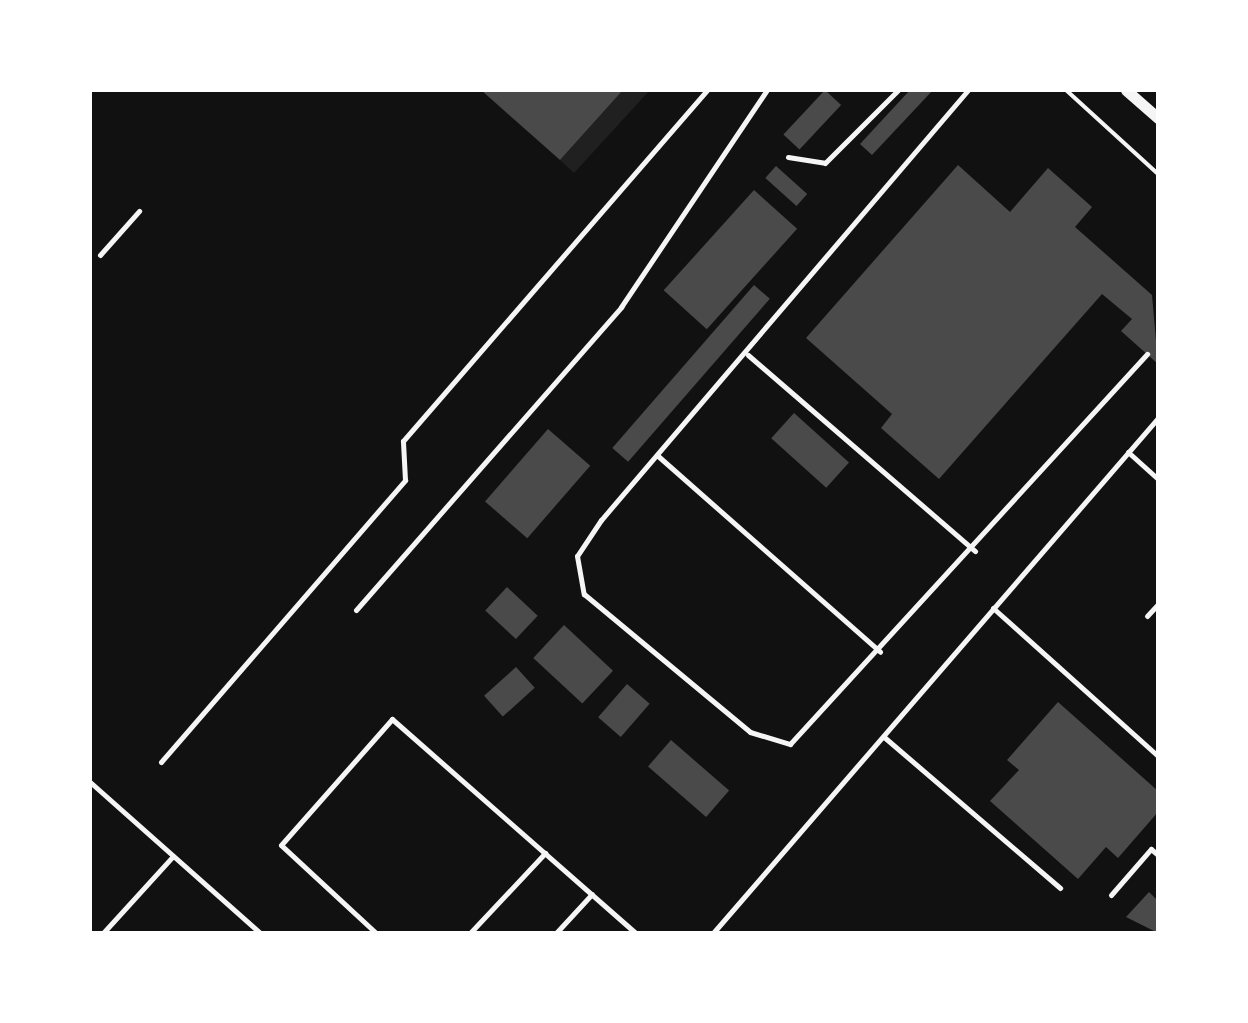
<!DOCTYPE html>
<html>
<head>
<meta charset="utf-8">
<style>
  body { margin:0 }
  #map { position:relative; width:1248px; height:1023px; overflow:hidden; background:#111; font-family:"Fira Sans Condensed",sans-serif }
  div>[style] { position:absolute }
  .green>* { inset:0; background:#202020 }
  .building>* { inset:0; background:#4a4a4a; transform-origin:0 0 }
  .path>* { height:4px; margin:-2px; padding:0 2px; transform-origin:2px; border-radius:2px; background:#f5f5f5 }
  .service>* { height:5px; margin:-2.5px; padding:0 2.5px; transform-origin:2.5px; border-radius:2.5px; background:#f5f5f5 }
  .tertiary>* { height:11px; margin:-5.5px; padding:0 5.5px; transform-origin:5.5px; border-radius:5.5px; background:#f5f5f5 }
  span { translate:-50% -50%; white-space:nowrap; text-align:center; line-height:1.15; -webkit-text-stroke:9px #fff; paint-order:stroke }
  .frame { position:absolute; inset:0; border:92px solid #fff; pointer-events:none }
</style>
</head>
<body>
<div id="map">
  <div class="green">
    <i style="clip-path:polygon(623px 90px,650px 90px,574px 173px,560px 160px)"></i>
  </div>
  <div class="building">
    <i style="clip-path:polygon(481px 90px,623px 90px,560px 160px)"></i>
    <i style="left:825px;top:90px;width:22px;height:61px;rotate:43deg"></i>
    <i style="clip-path:polygon(910px 90px,933px 90px,872px 155px,860px 144px)"></i>
    <i style="clip-path:polygon(958px 165px,1010px 212px,1048px 168px,1092px 207px,1075px 227px,1152px 295px,1158px 364px,1121px 331px,1132px 319px,1102px 294px,939px 479px,881px 428px,892px 414px,806px 338px)"></i>
    <i style="left:776px;top:166px;width:42px;height:16px;rotate:42deg"></i>
    <i style="left:754px;top:190px;width:58px;height:135px;rotate:42deg"></i>
    <i style="left:754px;top:285px;width:21px;height:216px;rotate:41deg"></i>
    <i style="left:794px;top:413px;width:74px;height:34px;rotate:42deg"></i>
    <i style="left:548px;top:429px;width:56px;height:96px;rotate:41deg"></i>
    <i style="left:507px;top:587px;width:42px;height:32px;rotate:43deg"></i>
    <i style="left:564px;top:625px;width:67px;height:45px;rotate:43deg"></i>
    <i style="left:516px;top:667px;width:28px;height:43px;rotate:48deg"></i>
    <i style="left:627px;top:684px;width:30px;height:44px;rotate:41deg"></i>
    <i style="clip-path:polygon(1058px 702px,1158px 791px,1158px 812px,1118px 858px,1106px 847px,1078px 879px,990px 801px,1019px 770px,1007px 760px)"></i>
    <i style="left:671px;top:740px;width:77px;height:35px;rotate:41deg"></i>
    <i style="clip-path:polygon(1149px 892px,1158px 901px,1158px 933px,1126px 917px)"></i>
  </div>
  <div class="path">
    <i style="left:1066px;top:90px;width:125px;rotate:42.4deg"></i>
  </div>
  <div class="service">
    <i style="left:968px;top:90px;width:565px;rotate:130.48deg"></i>
    <i style="left:601px;top:520px;width:43px;rotate:123.7deg"></i>
    <i style="left:577px;top:556px;width:39px;rotate:80deg"></i>
    <i style="left:584px;top:594px;width:216px;rotate:39.7deg"></i>
    <i style="left:750px;top:732px;width:42px;rotate:16.7deg"></i>
    <i style="left:790px;top:744px;width:529px;rotate:-47.53deg"></i>
    <i style="left:788px;top:157px;width:37px;rotate:9deg"></i>
    <i style="left:825px;top:163px;width:103px;rotate:-45deg"></i>
    <i style="left:100px;top:255px;width:59px;rotate:-48.4deg"></i>
    <i style="left:748px;top:355px;width:300px;rotate:40.8deg"></i>
    <i style="left:1128px;top:452px;width:40px;rotate:42deg"></i>
    <i style="left:658px;top:456px;width:296px;rotate:41.4deg"></i>
    <i style="left:993px;top:608px;width:222px;rotate:41.9deg"></i>
    <i style="left:356px;top:610px;width:403px;rotate:-48.8deg"></i>
    <i style="left:621px;top:307px;width:262px;rotate:-56.1deg"></i>
    <i style="left:1147px;top:616px;width:16px;rotate:-47deg"></i>
    <i style="left:884px;top:737px;width:232px;rotate:40.6deg"></i>
    <i style="left:161px;top:762px;width:373px;rotate:-49.1deg"></i>
    <i style="left:405px;top:480px;width:39px;rotate:-93deg"></i>
    <i style="left:403px;top:441px;width:464px;rotate:-49.1deg"></i>
    <i style="left:90px;top:782px;width:227px;rotate:41.6deg"></i>
    <i style="left:1111px;top:895px;width:61px;rotate:-49deg"></i>
    <i style="left:1151px;top:849px;width:9px;rotate:41deg"></i>
    <i style="left:103px;top:933px;width:104px;rotate:-47.7deg"></i>
    <i style="left:376px;top:933px;width:129px;rotate:-137.2deg"></i>
    <i style="left:281px;top:845px;width:168px;rotate:-48.6deg"></i>
    <i style="left:392px;top:719px;width:325px;rotate:41.3deg"></i>
    <i style="left:470px;top:933px;width:110px;rotate:-46.8deg"></i>
    <i style="left:556px;top:933px;width:53px;rotate:-47.3deg"></i>
    <i style="left:713px;top:933px;width:681px;rotate:-49.17deg"></i>
  </div>
  <div class="tertiary">
    <i style="left:1126px;top:90px;width:43px;rotate:41.2deg"></i>
  </div>
  <div class="frame"></div>
</div>
</body>
</html>
